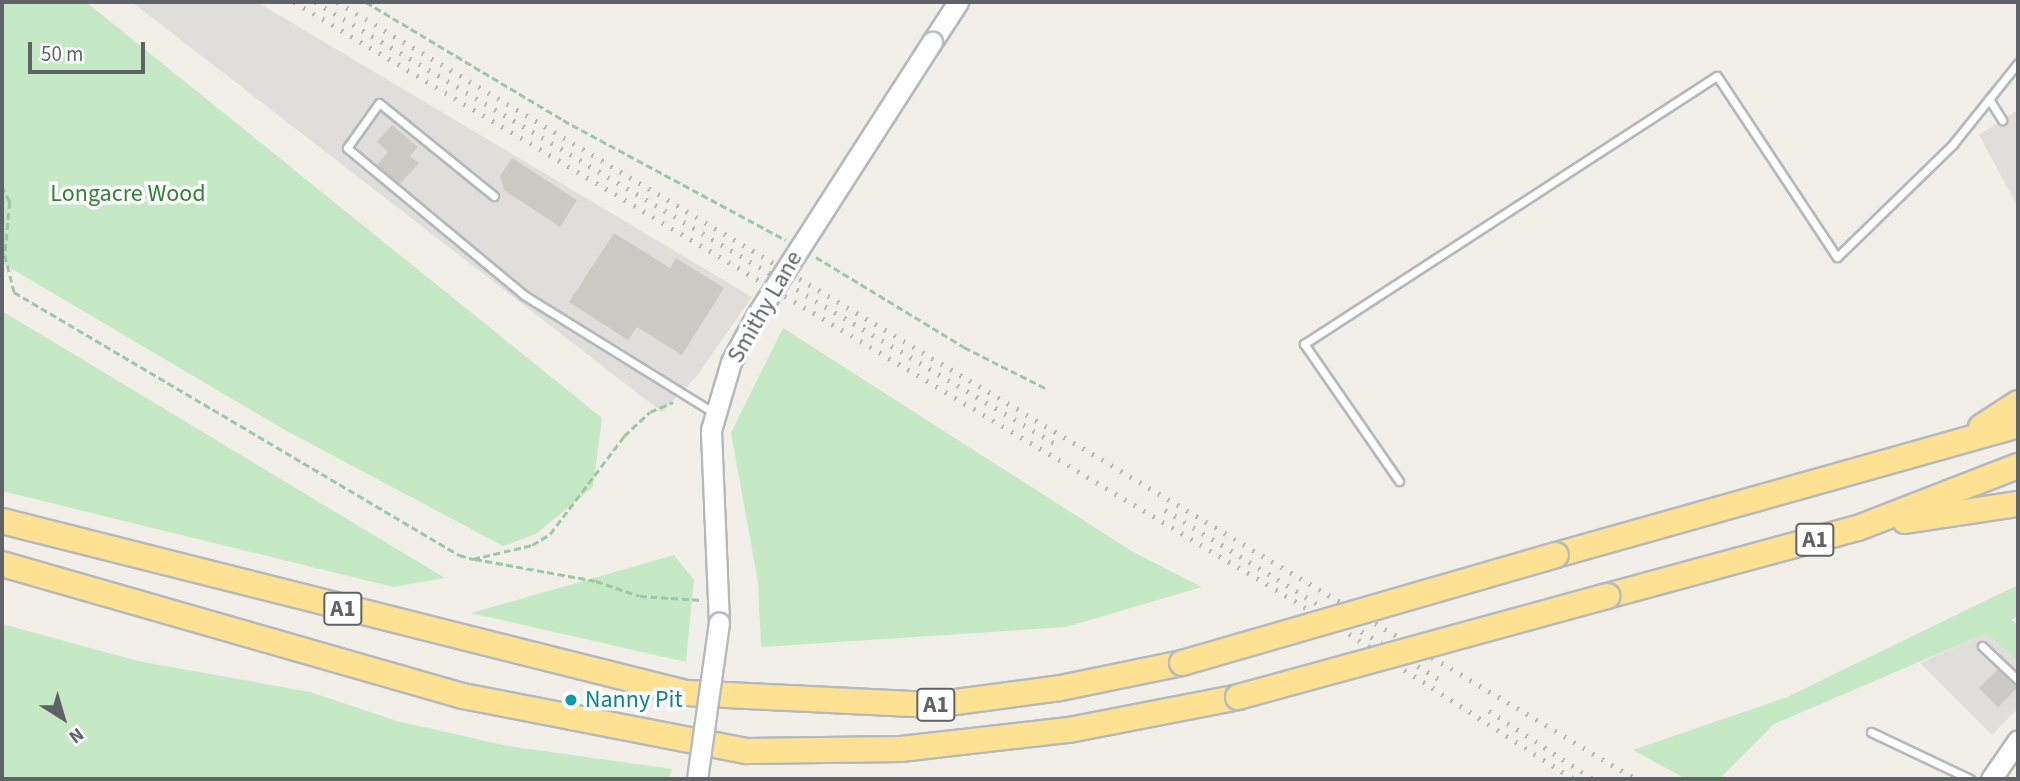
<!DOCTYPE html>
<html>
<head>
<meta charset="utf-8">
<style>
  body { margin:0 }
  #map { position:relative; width:2020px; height:781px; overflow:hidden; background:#f1efe8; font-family:"Source Sans 3",sans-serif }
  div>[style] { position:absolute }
  .industrial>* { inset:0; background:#e0deda }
  .green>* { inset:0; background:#c5e8c5 }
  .building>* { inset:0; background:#cccac5; transform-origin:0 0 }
  .path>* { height:2.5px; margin-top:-1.25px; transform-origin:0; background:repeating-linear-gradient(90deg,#9cc7a9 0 7px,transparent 0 10.5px) }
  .roads { filter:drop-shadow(2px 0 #b5b8bc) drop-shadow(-2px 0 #b5b8bc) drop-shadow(0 2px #b5b8bc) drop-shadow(0 -2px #b5b8bc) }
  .lane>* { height:7px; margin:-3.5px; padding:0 3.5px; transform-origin:3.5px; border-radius:3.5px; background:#fff }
  .secondary>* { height:19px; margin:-9.5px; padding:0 9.5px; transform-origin:9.5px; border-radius:9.5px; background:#fff }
  .highway>* { height:24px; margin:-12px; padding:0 12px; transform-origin:12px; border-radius:12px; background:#fde293 }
  .rail>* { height:4.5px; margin-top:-2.25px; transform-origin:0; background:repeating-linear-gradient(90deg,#b6b7b8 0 2px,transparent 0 11px) }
  .bridges { filter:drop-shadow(2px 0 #b6babf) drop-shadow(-2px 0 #b6babf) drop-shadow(0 2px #b6babf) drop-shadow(0 -2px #b6babf) }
  .secondary-bridge>* { height:19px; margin:-9.5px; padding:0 9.5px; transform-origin:9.5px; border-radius:9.5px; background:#fff }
  .highway-bridge>* { height:24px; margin:-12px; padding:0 12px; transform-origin:12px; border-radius:12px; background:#fde293 }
  .dots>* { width:19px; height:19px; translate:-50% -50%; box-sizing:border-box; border:4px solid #fff; border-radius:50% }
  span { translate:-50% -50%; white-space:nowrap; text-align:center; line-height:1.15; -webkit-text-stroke:7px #fff; paint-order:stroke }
  .shield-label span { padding:2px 5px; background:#fff; border:2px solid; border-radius:5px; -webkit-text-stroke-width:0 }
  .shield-label { font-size:23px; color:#5f6368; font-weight:700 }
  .park-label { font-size:24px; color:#348238 }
  .street-label { font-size:24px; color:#5f6368 }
  .culture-label { font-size:24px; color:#0d838f }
  .left { translate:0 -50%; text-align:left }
  .frame { position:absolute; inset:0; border:4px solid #5f6368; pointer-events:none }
  .north { position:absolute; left:28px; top:683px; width:70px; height:70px; -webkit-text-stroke:5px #fff; paint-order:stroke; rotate:143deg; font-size:19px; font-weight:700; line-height:28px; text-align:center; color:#5f6368 }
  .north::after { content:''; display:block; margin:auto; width:24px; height:32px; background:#5f6368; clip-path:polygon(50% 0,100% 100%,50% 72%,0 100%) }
  .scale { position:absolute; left:28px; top:42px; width:117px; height:32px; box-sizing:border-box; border:4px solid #5f6368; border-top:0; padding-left:9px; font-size:21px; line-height:24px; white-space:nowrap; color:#5f6368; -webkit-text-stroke:5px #fff; paint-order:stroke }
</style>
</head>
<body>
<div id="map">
  <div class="industrial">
    <i style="clip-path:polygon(257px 2px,752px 297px,696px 377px,662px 412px,133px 3px)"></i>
    <i style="clip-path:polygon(2018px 110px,2018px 207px,1979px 135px)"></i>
    <i style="clip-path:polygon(1987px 633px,2018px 663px,2018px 708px,1992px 735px,1920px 663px)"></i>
  </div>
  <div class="green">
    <i style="clip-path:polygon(2px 2px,86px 2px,602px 418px,593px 487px,536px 534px,503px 546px,285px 430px,2px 263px)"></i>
    <i style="clip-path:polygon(2px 311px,445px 578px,393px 587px,2px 491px)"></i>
    <i style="clip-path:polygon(783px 328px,1133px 552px,1202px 587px,1066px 627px,761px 647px,758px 582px,731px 433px)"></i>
    <i style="clip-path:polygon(674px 555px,694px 580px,686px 662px,471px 613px)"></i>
    <i style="clip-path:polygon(2018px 585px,2018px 616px,2011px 620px,2018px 625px,2018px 663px,1987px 633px,1774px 724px,1719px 779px,1686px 779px,1633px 750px,1787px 697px)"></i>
    <i style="clip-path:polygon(2px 624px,138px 661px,310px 692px,397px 721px,508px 746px,672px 769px,669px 779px,2px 779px)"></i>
  </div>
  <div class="building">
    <i style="clip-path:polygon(392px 125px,418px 147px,410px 156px,419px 163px,400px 184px,377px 165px,388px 152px,377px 142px)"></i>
    <i style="clip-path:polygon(512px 158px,577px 200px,560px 227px,504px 190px,500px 176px)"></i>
    <i style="clip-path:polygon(614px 233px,670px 268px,676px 258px,724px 288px,682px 355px,637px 327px,628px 340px,569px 302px)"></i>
    <i style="left:1998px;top:669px;width:27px;height:27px;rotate:45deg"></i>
  </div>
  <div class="path">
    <i style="left:366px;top:2px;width:230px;rotate:30.9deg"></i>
    <i style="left:563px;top:120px;width:253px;rotate:28.3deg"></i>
    <i style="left:2px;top:186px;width:18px;rotate:63deg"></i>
    <i style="left:10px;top:202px;width:53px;rotate:95.4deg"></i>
    <i style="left:5px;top:255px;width:38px;rotate:76deg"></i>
    <i style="left:14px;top:292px;width:517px;rotate:30.58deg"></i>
    <i style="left:459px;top:555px;width:15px;rotate:16deg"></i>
    <i style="left:473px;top:559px;width:61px;rotate:-13.3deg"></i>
    <i style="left:532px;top:545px;width:21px;rotate:-31deg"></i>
    <i style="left:550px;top:534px;width:123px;rotate:-52.9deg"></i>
    <i style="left:624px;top:436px;width:35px;rotate:-43deg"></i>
    <i style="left:650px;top:412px;width:25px;rotate:-23deg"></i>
    <i style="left:816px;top:257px;width:173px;rotate:31.3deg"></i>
    <i style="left:964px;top:347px;width:91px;rotate:26.8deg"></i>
    <i style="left:475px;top:559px;width:123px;rotate:10.3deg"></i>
    <i style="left:596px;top:581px;width:46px;rotate:18.8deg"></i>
    <i style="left:640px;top:596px;width:62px;rotate:3.7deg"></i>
  </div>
  <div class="roads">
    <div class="lane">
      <i style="left:1989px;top:99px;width:25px;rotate:58deg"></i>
      <i style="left:494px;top:196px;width:148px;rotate:-141deg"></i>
      <i style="left:379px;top:103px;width:55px;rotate:125.4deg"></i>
      <i style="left:347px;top:148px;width:230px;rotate:39.7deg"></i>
      <i style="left:524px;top:295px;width:224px;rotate:31.8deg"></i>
      <i style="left:1399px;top:481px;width:167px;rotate:-124.7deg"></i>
      <i style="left:1304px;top:344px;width:492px;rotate:-33deg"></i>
      <i style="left:1717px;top:76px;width:217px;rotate:56.5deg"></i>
      <i style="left:1837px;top:257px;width:162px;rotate:-44.2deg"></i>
      <i style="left:1953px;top:144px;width:104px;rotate:-51.3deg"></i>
      <i style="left:1982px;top:646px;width:50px;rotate:43.4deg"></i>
      <i style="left:1871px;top:732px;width:110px;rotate:25.4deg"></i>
    </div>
    <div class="secondary">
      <i style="left:932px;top:42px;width:48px;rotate:-57deg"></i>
      <i style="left:719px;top:623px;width:193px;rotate:-92.4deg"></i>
      <i style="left:711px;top:430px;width:71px;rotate:-73.6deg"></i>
      <i style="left:731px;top:362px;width:52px;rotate:-61.5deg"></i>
      <i style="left:1991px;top:779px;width:47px;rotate:-55.3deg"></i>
    </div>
    <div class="highway">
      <i style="left:1981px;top:427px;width:44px;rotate:-33deg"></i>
      <i style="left:2px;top:521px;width:705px;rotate:14.12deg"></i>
      <i style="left:686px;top:693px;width:247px;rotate:2.8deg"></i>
      <i style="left:933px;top:705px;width:128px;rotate:-7.6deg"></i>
      <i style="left:1060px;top:688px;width:125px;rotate:-11.6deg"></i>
      <i style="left:1905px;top:521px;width:114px;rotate:-8.6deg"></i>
      <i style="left:1556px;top:555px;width:480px;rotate:-15.7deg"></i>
      <i style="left:2px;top:564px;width:480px;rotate:16deg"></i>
      <i style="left:463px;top:696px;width:289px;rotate:11deg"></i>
      <i style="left:747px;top:751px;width:154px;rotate:-0.7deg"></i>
      <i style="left:901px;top:749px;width:169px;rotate:-6.5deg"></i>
      <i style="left:1069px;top:730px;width:172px;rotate:-11deg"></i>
      <i style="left:1607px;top:596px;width:260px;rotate:-15.2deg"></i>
      <i style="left:1858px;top:528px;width:172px;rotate:-21.2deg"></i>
    </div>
  </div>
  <div class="rail">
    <i style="left:294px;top:2px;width:1219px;rotate:30.9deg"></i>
    <i style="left:1340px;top:628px;width:278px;rotate:32.9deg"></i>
    <i style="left:315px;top:2px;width:861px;rotate:30.83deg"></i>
    <i style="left:337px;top:2px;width:1514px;rotate:30.89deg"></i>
    <i style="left:1165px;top:510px;width:322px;rotate:31.7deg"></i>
    <i style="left:1489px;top:711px;width:124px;rotate:33.2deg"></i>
  </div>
  <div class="bridges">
    <div class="secondary-bridge">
      <i style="left:756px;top:316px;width:326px;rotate:-57.3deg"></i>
      <i style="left:697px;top:779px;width:158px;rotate:-82deg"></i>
    </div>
    <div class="highway-bridge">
      <i style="left:1182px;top:663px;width:389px;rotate:-16.1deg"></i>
      <i style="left:1238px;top:697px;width:383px;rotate:-15.3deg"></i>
    </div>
  </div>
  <div class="dots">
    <i style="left:571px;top:700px;background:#0f9aa8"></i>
  </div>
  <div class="shield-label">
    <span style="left:1815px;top:540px">A1</span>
    <span style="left:343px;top:609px">A1</span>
    <span style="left:936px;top:705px">A1</span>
  </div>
  <div class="park-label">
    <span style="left:128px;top:194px">Longacre Wood</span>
  </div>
  <div class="street-label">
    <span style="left:765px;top:307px;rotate:-60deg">Smithy Lane</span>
  </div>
  <div class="culture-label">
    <span class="left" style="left:585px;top:700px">Nanny Pit</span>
  </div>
  <div class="frame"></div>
  <div class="north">N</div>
  <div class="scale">50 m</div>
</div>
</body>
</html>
